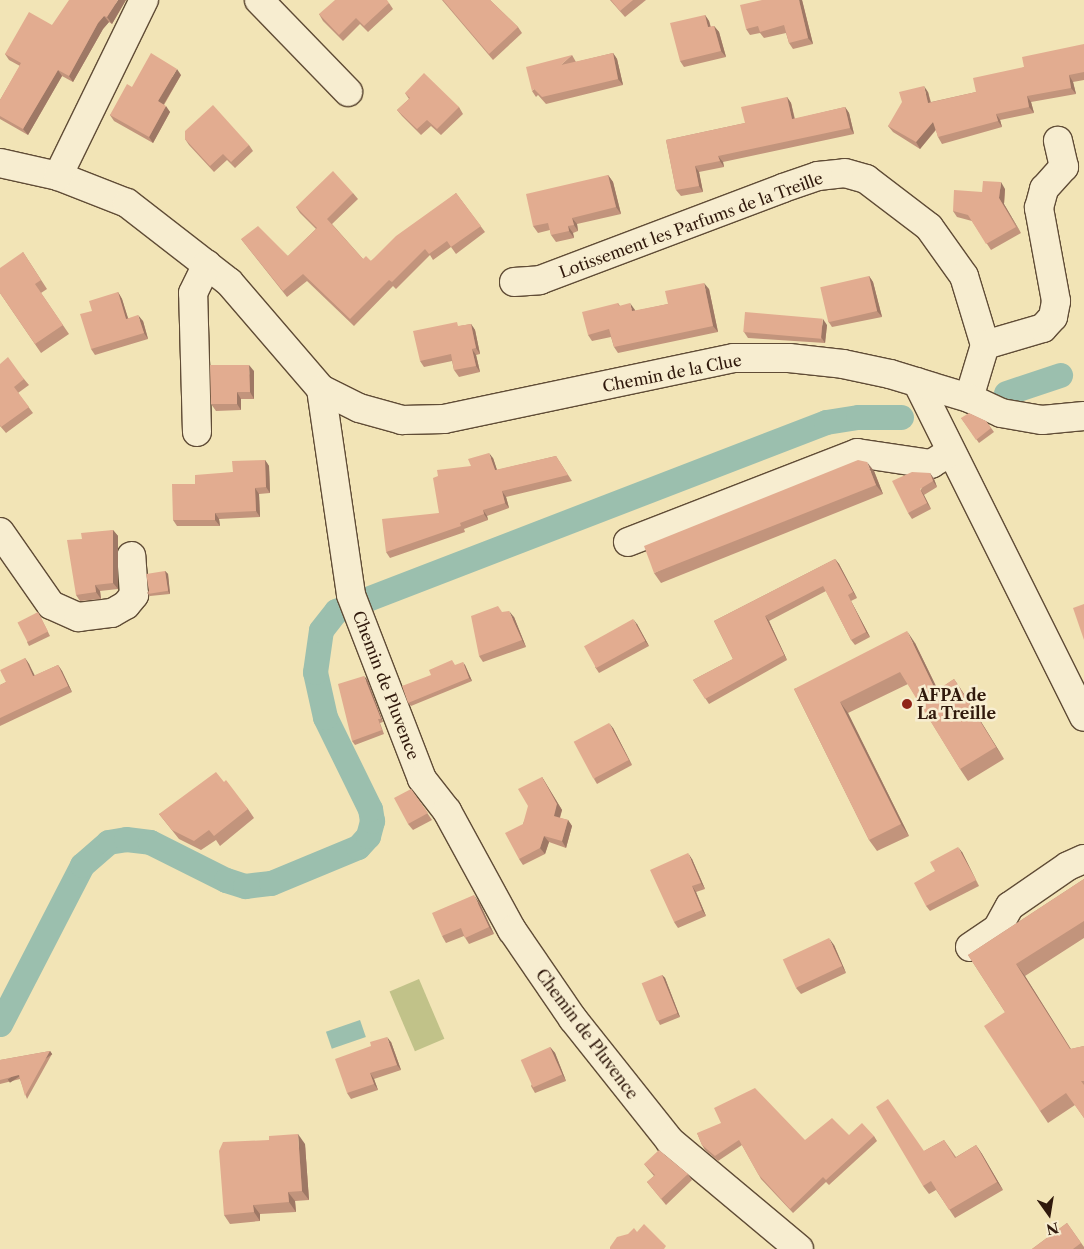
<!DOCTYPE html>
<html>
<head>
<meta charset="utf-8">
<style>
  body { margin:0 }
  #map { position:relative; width:1084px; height:1249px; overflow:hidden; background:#f2e4b6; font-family:"Libre Caslon Text",serif }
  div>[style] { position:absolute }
  .green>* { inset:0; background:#c1c289; transform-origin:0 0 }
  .water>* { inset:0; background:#9bbfae; transform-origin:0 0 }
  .canal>* { height:25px; margin:-12.5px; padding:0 12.5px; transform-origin:12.5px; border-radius:12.5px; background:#9bbfae }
  .roads { filter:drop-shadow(1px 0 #604c36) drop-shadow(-1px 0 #604c36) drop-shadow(0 1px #604c36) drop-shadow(0 -1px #604c36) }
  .minor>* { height:28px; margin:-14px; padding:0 14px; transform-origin:14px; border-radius:14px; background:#f7edd0 }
  .wall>* { inset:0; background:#c2947c }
  .shaded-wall>* { inset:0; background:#9e7865; transform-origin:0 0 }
  .building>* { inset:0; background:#e2ac90; transform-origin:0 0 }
  .dots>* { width:14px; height:14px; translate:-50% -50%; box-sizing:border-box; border:2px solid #f7edd0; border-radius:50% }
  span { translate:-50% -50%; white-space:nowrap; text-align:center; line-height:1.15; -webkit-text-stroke:5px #f7edd0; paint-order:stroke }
  .street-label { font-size:16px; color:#30190c }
  .poi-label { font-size:16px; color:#30190c; font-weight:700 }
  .left { translate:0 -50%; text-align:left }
  .north { position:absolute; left:1024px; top:1189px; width:50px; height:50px; -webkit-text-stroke:4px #f7edd0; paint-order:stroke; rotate:167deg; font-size:14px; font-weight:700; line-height:20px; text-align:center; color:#30190c }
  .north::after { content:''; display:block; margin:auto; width:18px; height:22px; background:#30190c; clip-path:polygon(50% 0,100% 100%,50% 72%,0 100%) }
</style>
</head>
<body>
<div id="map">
  <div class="green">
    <i style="left:419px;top:979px;width:65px;height:32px;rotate:67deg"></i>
  </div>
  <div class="water">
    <i style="left:360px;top:1020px;width:18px;height:36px;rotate:71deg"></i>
  </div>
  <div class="canal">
    <i style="left:1006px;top:393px;width:57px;rotate:-18.4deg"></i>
    <i style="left:0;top:1024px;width:179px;rotate:-62.7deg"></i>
    <i style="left:82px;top:865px;width:35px;rotate:-41deg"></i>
    <i style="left:108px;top:842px;width:18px;rotate:-9deg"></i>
    <i style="left:126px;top:839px;width:24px;rotate:7deg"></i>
    <i style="left:150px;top:842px;width:85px;rotate:26.6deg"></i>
    <i style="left:226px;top:880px;width:20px;rotate:18deg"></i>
    <i style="left:245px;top:886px;width:26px;rotate:-7deg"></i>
    <i style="left:271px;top:883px;width:94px;rotate:-22.5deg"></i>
    <i style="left:358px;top:847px;width:15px;rotate:-48deg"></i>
    <i style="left:368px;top:836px;width:16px;rotate:-75deg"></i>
    <i style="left:372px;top:821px;width:12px;rotate:-99deg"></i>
    <i style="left:370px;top:809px;width:102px;rotate:-116.1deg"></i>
    <i style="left:325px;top:717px;width:46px;rotate:-102.5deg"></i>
    <i style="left:315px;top:672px;width:42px;rotate:-81.9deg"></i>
    <i style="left:321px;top:630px;width:24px;rotate:-52deg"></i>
    <i style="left:336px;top:611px;width:525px;rotate:-21.09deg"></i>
    <i style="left:826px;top:422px;width:32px;rotate:-9deg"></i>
    <i style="left:858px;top:417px;width:43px"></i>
  </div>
  <div class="roads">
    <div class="minor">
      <i style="left:259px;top:0;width:128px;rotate:45.9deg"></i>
      <i style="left:0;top:163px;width:59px;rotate:12.6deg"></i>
      <i style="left:58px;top:176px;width:74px;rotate:21.4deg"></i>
      <i style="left:127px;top:203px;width:129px;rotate:37.8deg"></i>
      <i style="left:229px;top:282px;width:141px;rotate:49.3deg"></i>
      <i style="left:321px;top:389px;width:208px;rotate:81.7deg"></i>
      <i style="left:351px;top:595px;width:197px;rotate:68.9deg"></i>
      <i style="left:422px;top:779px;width:41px;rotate:52deg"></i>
      <i style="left:447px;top:811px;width:136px;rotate:61.4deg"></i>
      <i style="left:512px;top:930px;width:108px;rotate:55.6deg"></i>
      <i style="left:573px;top:1019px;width:156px;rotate:51.5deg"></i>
      <i style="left:670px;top:1141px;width:168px;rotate:39.9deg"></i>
      <i style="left:58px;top:176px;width:196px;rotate:-64deg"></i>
      <i style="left:514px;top:282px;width:26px;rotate:-4deg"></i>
      <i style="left:540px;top:280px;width:260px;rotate:-20.7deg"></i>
      <i style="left:783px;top:188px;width:37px;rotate:-19deg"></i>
      <i style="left:818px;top:176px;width:27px;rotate:-6deg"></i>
      <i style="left:845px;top:173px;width:22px;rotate:16deg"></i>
      <i style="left:866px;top:179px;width:79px;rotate:37.3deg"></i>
      <i style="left:929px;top:227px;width:60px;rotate:54.5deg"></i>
      <i style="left:964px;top:276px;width:72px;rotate:73.1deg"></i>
      <i style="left:985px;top:345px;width:55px;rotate:106.8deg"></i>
      <i style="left:985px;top:345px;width:60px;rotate:-16.3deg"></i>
      <i style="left:1043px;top:328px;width:15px;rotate:-48deg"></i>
      <i style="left:1053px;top:317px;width:16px;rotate:-79deg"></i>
      <i style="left:1056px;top:301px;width:95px;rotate:-100.4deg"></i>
      <i style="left:1039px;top:208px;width:20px;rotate:-75deg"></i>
      <i style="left:1044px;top:189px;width:30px;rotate:-48deg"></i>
      <i style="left:1064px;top:167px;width:27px;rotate:-103deg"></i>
      <i style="left:917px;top:382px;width:374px;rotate:63.5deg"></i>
      <i style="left:321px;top:389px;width:42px;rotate:26.6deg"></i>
      <i style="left:359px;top:408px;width:45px;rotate:15.6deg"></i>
      <i style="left:402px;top:420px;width:42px;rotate:-1.4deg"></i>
      <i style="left:444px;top:419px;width:296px;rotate:-11.9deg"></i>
      <i style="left:734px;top:358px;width:55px"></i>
      <i style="left:789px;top:358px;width:54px;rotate:6.3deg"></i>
      <i style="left:843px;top:364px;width:48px;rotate:12deg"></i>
      <i style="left:890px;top:374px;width:83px;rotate:16.9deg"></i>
      <i style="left:969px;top:398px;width:35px;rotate:25deg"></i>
      <i style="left:1001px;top:413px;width:42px;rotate:9.7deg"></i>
      <i style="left:1042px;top:420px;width:42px;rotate:-5.4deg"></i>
      <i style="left:197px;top:432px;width:139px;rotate:-91.6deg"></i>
      <i style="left:193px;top:293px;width:32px;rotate:-64deg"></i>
      <i style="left:0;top:532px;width:89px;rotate:55.1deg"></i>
      <i style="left:51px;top:605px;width:30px;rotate:24deg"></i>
      <i style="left:78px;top:617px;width:34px;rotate:-7deg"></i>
      <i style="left:112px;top:613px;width:16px;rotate:-30deg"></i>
      <i style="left:126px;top:605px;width:13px;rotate:-51deg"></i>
      <i style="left:134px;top:595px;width:39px;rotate:-94deg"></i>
      <i style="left:628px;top:542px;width:246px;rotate:-21.2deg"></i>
      <i style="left:857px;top:453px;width:75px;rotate:8.5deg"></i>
      <i style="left:931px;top:464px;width:22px;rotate:-32deg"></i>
      <i style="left:970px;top:947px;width:32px;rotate:-34deg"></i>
      <i style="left:997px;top:929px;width:26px;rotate:-61deg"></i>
      <i style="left:1010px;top:906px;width:70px;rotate:-34.6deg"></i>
      <i style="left:1068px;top:866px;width:17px;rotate:-24deg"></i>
    </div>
  </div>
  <div class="wall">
    <i style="clip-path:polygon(126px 0,112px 24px,109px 22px,103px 29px,73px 82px,62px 76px,28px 135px,0 119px,0 100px,20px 66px,9px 60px,5px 54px,52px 25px)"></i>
    <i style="clip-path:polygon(442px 0,490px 0,518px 27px,522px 33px,493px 60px)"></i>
    <i style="clip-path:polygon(610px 0,646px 0,625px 17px)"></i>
    <i style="clip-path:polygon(802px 0,813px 44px,793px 49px,789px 43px,786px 33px,764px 38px,760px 33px,750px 35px,746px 29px)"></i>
    <i style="clip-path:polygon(389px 3px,393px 9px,368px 32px,360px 24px,343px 41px,323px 21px,319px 14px)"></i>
    <i style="clip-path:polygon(705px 15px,709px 21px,711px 27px,714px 26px,719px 32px,726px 57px,684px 67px,680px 61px)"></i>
    <i style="clip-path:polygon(1084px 45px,1084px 80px,1073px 82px,1076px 94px,1031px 102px,1034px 113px,1000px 120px,1002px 127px,942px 144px,938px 137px,936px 130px,920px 149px,893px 132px,888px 126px,928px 92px,931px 102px,976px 92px,1024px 67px)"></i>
    <i style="clip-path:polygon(613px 53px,617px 59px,623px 85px,546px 104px,538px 95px,536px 97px,532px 91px,572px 55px,576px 62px)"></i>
    <i style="clip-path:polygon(181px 75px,164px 105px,170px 112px,153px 143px,114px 121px,110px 115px,132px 87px)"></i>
    <i style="clip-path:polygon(405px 93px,459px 107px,463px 114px,441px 135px,431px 126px,421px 135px,402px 116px,397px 110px,409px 99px)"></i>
    <i style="clip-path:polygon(787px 97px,791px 103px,795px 119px,845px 107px,849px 113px,854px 134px,723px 162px,724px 167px,699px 172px,703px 192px,681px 196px,676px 190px,666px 140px,745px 123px)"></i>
    <i style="clip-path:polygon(185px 139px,249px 145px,253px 151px,235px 168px,227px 160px,214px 172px,189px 145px)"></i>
    <i style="clip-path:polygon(608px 175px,613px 182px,621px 214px,577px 224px,578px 231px,573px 233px,574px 238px,556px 242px,551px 235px,550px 230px,538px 233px,533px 226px)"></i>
    <i style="clip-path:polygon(1005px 189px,1004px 204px,1021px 233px,991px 250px,972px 221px,957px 217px,953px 211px,982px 192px)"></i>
    <i style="clip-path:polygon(353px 193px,358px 199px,332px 224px,363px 259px,371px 261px,456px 193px,485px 232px,456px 254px,451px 247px,433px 260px,430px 255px,396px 289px,393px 286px,354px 326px,307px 281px,287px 297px,241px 239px,288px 256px,316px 229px,300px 213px,296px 207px)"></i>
    <i style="clip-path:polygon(23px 252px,47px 289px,41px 293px,69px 334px,41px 353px,0 293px)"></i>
    <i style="clip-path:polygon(869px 276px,873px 282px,882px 317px,832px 327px,828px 321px)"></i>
    <i style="clip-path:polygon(709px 289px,718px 332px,618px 353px,614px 347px,611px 337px,592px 341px,588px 335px,618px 303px,620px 306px,635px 310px,635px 311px,668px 304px)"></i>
    <i style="clip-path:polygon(118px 292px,122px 299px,128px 318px,143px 321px,148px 339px,95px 355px,91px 349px,92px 311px)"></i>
    <i style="clip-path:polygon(471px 324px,475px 330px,480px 354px,476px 355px,480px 372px,459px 377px,454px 370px,452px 361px,424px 367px,420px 361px,460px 326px)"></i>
    <i style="clip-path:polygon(827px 325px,825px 343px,748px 338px,744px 332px)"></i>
    <i style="clip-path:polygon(0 364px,24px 379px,29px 385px,18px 393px,33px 413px,6px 433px,0 426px)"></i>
    <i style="clip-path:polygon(254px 371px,254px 399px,241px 399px,241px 410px,216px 411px,211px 404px)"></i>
    <i style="clip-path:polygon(961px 418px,986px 421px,994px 432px,979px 443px)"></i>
    <i style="clip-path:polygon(556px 456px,572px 481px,506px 497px,509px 508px,487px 516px,488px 520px,464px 529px,465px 532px,390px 558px,386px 552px,439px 513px,471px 466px,493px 458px,497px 470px)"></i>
    <i style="clip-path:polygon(265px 460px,269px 466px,270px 493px,259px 494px,260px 517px,219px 519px,220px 526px,177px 526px,173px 520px,195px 484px,233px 472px)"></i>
    <i style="clip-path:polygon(874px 471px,883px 494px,661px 583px,654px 573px)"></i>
    <i style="clip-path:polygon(930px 473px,934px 479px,937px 487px,924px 495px,931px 509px,912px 519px,908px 513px)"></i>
    <i style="clip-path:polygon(113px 530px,118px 536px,118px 589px,100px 591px,101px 599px,80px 601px,76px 595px,82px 539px)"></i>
    <i style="clip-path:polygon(835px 559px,839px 564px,857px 598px,851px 601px,870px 637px,855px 645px,851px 640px,826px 591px,769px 621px,787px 660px,709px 704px,693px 680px,733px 659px,714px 621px)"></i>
    <i style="clip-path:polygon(165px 571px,168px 574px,170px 594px,150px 596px,147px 593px)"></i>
    <i style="clip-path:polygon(40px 616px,50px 636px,29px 646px,27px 642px)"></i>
    <i style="clip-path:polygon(514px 617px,526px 647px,483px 662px,479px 656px)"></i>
    <i style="clip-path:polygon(637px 624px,649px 646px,599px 673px,595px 667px)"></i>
    <i style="clip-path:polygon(915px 643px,938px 690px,954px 679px,962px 691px,1004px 759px,968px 781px,960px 769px,908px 684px,848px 713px,909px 836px,877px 851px,869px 840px,794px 689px)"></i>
    <i style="clip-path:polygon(25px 658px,29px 664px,34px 676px,58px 665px,62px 671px,72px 692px,0 726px,0 685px,6px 682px)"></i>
    <i style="clip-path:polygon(455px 665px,465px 665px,472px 681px,411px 706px,408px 703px)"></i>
    <i style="clip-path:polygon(367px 679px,383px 722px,380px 723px,384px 734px,355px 745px,352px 741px)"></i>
    <i style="clip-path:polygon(613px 728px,632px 765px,597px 784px,594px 779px)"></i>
    <i style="clip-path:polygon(542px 777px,562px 810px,560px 818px,568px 820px,572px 826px,566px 848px,549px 842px,545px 854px,523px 865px,519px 859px,523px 824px)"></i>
    <i style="clip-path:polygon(224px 782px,248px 809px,254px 818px,220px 846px,216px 840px,201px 850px,179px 839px,159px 814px)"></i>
    <i style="clip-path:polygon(411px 789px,432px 820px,413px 830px,408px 824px)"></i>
    <i style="clip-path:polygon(962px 852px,979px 886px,930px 911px,926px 906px,935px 871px)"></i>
    <i style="clip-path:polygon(692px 859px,705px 889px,696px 892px,706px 916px,678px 928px,674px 922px)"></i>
    <i style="clip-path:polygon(1084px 879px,1084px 938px,1025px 976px,1071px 1049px,1084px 1046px,1084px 1118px,1075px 1105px,1048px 1123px,1040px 1111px,1005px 1012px,968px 955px)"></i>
    <i style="clip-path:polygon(479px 902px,494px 934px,469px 944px,464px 936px,446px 943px,442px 936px)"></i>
    <i style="clip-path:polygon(834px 945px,846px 973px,801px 994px,796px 988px)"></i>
    <i style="clip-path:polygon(662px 975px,665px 978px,680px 1017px,660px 1025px,658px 1021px)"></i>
    <i style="clip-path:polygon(391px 1042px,401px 1070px,374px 1079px,378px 1090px,351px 1099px,347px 1093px)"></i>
    <i style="clip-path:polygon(550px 1047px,555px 1053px,566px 1081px,535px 1093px,531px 1086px)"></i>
    <i style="clip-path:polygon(50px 1051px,52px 1054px,27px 1099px,20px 1079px,0 1084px,0 1060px)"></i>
    <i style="clip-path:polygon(697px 1133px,805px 1140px,849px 1135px,874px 1136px,877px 1141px,829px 1185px,826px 1182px,793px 1213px,761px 1179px,742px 1145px,718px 1161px,705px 1150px,702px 1145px)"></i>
    <i style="clip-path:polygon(944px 1140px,956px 1157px,976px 1145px,982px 1154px,1003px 1190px,955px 1218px,936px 1190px,929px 1194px,923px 1186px,924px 1151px)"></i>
    <i style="clip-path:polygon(305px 1144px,309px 1200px,295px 1201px,296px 1212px,260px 1214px,260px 1221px,230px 1224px,224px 1215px)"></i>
    <i style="clip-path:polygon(644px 1164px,688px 1174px,692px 1180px,666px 1205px,647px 1182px,654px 1176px)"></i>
    <i style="clip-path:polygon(1067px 1223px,1084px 1247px,1084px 1249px,1032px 1249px)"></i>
  </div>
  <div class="shaded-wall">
    <i style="clip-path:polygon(118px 0,126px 0,112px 24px,107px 17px)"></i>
    <i style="clip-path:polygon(799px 0,802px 0,813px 44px,808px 38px)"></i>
    <i style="clip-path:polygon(705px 15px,709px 21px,712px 34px,708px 27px)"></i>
    <i style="clip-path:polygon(104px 16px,109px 22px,103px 29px,73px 82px,69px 76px,98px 23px)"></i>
    <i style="clip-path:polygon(714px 26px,719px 32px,726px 57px,721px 51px)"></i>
    <i style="clip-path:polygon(613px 53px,617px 59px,623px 85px,618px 79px)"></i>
    <i style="clip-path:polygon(177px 69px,181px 75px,162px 107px,158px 101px)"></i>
    <i style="clip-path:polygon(58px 70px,62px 76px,28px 135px,23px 129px)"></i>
    <i style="clip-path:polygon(1069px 75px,1073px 82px,1076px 94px,1071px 88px)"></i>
    <i style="clip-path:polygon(924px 86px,928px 92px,932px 110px,928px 103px)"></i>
    <i style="clip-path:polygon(1027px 96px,1031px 102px,1034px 113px,1029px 107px)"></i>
    <i style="clip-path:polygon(787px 97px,791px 103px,796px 126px,792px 119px)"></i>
    <i style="clip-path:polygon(166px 106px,170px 112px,153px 143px,149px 137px)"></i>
    <i style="clip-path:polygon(845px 107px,849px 113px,854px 134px,850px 128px)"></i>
    <i style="clip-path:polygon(996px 114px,1000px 120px,1002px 127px,998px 121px)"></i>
    <i style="clip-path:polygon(933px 122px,937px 128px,920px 149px,916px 142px)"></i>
    <i style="clip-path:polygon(718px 156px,723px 162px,724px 167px,720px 161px)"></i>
    <i style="clip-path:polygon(695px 166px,699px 172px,703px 192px,699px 186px)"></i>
    <i style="clip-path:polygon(608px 175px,613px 182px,621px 214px,616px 207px)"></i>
    <i style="clip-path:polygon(1001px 182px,1005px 189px,1004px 204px,1021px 233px,999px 198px)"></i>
    <i style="clip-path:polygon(572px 218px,577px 224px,578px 231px,574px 225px)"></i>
    <i style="clip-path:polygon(568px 226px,573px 233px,574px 238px,569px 231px)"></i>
    <i style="clip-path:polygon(869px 276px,873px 282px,882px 317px,877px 311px)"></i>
    <i style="clip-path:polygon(704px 283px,709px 289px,718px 332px,713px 326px)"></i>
    <i style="clip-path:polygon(118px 292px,122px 299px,130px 325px,126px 319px)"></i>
    <i style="clip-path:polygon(630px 303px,635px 310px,637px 318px,632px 311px)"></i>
    <i style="clip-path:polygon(138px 315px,143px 321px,148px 339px,144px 333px)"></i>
    <i style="clip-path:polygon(823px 319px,827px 325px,825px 343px,821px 337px)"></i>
    <i style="clip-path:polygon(471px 324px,475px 330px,480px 354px,476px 348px)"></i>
    <i style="clip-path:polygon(472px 349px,476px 355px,480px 372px,476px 366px)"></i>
    <i style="clip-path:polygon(249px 365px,254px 371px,254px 399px,250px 392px)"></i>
    <i style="clip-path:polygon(237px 392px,241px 399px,241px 410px,237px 404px)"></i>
    <i style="clip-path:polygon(489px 453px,493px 458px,499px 476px,495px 470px)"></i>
    <i style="clip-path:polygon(265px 460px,269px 466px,270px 493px,266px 487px)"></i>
    <i style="clip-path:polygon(867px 462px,874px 471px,883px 494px,876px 485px)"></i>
    <i style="clip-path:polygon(930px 473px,934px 479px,937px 487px,933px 481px)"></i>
    <i style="clip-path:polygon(255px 488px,259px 494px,260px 517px,256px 511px)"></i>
    <i style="clip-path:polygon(920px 489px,924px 495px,931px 509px,927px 503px)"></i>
    <i style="clip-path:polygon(502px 491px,506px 497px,509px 508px,505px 503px)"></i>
    <i style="clip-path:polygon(483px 510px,487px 516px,488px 520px,484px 514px)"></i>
    <i style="clip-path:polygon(215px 513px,219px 519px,220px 526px,215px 520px)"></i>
    <i style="clip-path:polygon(113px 530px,118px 536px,118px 589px,113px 583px)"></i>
    <i style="clip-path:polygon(835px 559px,839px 564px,857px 598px,853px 592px)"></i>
    <i style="clip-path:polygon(165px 571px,168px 574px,170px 594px,168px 591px)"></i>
    <i style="clip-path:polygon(95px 585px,100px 591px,101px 599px,96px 592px)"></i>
    <i style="clip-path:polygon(848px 595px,851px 601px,870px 637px,866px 632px)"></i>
    <i style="clip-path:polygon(509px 611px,514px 617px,526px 647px,522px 640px)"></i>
    <i style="clip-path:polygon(765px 616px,769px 621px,787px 660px,784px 655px)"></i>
    <i style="clip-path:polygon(633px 619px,637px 624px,649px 646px,645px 641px)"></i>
    <i style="clip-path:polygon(907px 631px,915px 643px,944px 703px,936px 691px)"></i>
    <i style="clip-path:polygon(25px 658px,29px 664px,38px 682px,33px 676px)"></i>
    <i style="clip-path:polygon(463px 662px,465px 665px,472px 681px,469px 678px)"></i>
    <i style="clip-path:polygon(58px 665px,62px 671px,72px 692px,68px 686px)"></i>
    <i style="clip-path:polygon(364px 676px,367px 679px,383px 722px,381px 719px)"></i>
    <i style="clip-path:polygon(954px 679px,962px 691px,1004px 759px,996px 747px)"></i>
    <i style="clip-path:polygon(840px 702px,848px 713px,909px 836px,901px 824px)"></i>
    <i style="clip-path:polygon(609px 723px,613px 728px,632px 765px,629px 760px)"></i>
    <i style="clip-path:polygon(542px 777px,562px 810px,558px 823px,554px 816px)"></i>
    <i style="clip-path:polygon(568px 820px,572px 826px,566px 848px,562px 841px)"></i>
    <i style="clip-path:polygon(544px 836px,549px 842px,545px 854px,540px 848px)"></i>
    <i style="clip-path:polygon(958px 847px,962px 852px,979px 886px,976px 880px)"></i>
    <i style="clip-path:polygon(688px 853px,692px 859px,705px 889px,701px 883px)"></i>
    <i style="clip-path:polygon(692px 886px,696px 892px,706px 916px,702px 910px)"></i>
    <i style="clip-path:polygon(474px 895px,479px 902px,494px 934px,489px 927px)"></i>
    <i style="clip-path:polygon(829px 938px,834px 945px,846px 973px,842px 966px)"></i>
    <i style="clip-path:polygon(1016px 964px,1025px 976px,1078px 1061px,1070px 1049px)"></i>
    <i style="clip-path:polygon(662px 975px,665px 978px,680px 1017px,677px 1013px)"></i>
    <i style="clip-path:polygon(387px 1037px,391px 1042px,401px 1070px,397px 1065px)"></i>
    <i style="clip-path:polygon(550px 1047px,555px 1053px,566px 1081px,562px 1074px)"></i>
    <i style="left:50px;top:1051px;width:4px;height:51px;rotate:56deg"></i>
    <i style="clip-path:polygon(370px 1073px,374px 1079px,378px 1090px,374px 1084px)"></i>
    <i style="clip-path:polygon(298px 1134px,305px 1144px,309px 1200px,302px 1191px)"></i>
    <i style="clip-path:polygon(976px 1145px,982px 1154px,1003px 1190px,997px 1182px)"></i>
    <i style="clip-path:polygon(288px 1192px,295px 1201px,296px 1212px,289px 1202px)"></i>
    <i style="clip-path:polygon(253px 1205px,260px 1214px,260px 1221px,254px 1212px)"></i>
  </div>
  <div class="building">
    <i style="clip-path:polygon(69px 0,118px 0,107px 17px,104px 16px,98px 23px,69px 76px,58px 70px,23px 129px,0 116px,0 100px,21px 63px,5px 54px,29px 12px,52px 25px)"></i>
    <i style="clip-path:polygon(335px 0,387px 0,389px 3px,364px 26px,356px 18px,339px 35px,319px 14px)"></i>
    <i style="clip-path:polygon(443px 0,490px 0,518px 27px,489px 54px)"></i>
    <i style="clip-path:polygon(611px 0,633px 0,620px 11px)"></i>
    <i style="clip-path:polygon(762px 0,799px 0,808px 38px,789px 43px,784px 25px,760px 32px,758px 26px,746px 29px,740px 5px)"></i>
    <i style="clip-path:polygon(705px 15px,708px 27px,714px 26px,721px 51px,680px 61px,670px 23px)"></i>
    <i style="clip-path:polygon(1084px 44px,1084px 72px,1069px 75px,1071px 88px,1027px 96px,1029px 107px,996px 114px,998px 121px,938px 137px,933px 122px,916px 142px,888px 126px,902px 102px,899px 92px,924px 86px,928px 103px,976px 92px,973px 78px,1024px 67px,1022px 57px)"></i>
    <i style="clip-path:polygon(151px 53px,177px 69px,158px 101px,166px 106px,149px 137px,110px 115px,127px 84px,132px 87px)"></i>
    <i style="clip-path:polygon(613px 53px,618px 79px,542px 97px,534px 89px,532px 91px,526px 67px,572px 55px,561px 65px)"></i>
    <i style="clip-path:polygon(424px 73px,459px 107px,437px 129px,427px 120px,417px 129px,397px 110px,410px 98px,405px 93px)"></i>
    <i style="clip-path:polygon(787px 97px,792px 119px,845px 107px,850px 128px,718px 156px,720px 161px,695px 166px,699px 186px,676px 190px,666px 140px,745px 123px,741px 107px)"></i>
    <i style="clip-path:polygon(213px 105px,249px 145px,231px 162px,223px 154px,210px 166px,185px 139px,185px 131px)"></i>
    <i style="clip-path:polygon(333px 171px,353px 193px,327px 219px,363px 259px,366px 256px,371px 261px,396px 236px,456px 193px,481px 226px,451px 247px,447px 241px,429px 254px,425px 249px,392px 282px,389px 280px,350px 319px,303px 274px,283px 291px,241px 239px,258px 226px,288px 256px,317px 228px,296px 207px)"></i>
    <i style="clip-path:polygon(608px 175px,616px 207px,572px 218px,574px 225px,568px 226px,569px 231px,551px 235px,548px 223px,533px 226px,526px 194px)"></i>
    <i style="clip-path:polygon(983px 181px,1001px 182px,999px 198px,1016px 227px,986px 244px,968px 215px,953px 211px,954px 190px,982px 192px)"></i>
    <i style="clip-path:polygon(23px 252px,41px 280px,35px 284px,63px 325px,35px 344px,0 293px,0 268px)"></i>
    <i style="left:869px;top:276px;width:36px;height:50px;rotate:77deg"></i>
    <i style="clip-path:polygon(704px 283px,713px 326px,614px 347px,609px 329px,588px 335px,582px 312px,618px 303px,619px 306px,630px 303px,632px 311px,668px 304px,665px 291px)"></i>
    <i style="clip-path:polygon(118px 292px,126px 319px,138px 315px,144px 333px,91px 349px,80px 314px,92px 311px,89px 301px)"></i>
    <i style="left:745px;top:312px;width:78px;height:20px;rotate:5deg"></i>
    <i style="clip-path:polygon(457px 322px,458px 326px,471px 324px,476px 348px,472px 349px,476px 366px,454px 370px,451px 354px,420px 361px,413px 331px)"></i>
    <i style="clip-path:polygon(8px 357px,24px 379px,14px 387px,29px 407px,1px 427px,0 425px,0 364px)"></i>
    <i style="clip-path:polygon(210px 365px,249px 365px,250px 392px,237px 392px,237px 404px,211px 404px)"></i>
    <i style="clip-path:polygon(969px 413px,986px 421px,991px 428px,976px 440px,961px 418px)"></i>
    <i style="clip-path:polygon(489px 453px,495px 470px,556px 456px,568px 475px,502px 491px,505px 503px,483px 510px,484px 514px,460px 523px,461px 526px,386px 552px,382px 519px,439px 513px,433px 478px,438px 476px,437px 470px,471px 466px,468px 459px)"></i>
    <i style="clip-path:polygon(265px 460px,266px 487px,255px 488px,256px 511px,215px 513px,215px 520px,173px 520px,172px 484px,195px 484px,195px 475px,233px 472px,232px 461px)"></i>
    <i style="clip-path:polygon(858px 460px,867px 462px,876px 485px,654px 573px,644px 546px)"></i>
    <i style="clip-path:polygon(912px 472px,930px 473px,933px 481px,920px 489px,927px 503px,908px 513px,892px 481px)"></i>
    <i style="clip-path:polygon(113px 530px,113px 583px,95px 585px,96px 592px,76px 595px,67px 540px,82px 539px,81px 533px)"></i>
    <i style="clip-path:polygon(835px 559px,853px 592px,848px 595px,866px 632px,851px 640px,823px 586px,765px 616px,784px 655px,705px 699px,693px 680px,733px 659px,714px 621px)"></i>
    <i style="left:165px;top:571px;width:20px;height:19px;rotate:81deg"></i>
    <i style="clip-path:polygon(1084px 604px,1084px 640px,1073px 608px)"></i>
    <i style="clip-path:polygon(498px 606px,502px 612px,509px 611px,522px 640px,479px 656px,471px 616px)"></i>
    <i style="left:38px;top:612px;width:22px;height:23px;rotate:63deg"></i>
    <i style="left:633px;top:619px;width:25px;height:56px;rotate:61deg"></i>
    <i style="clip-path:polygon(907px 631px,936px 691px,954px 679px,996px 747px,960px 769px,900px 672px,840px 702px,901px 824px,869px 840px,794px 689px)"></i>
    <i style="clip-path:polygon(25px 658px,33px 676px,58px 665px,68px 686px,0 718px,0 685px,6px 682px,0 670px)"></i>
    <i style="clip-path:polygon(452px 660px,455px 665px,463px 662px,469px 678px,408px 703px,402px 686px,431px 675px,429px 670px)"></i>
    <i style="clip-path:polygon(364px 676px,381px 719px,378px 719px,382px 730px,352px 741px,338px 684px)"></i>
    <i style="left:609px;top:723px;width:42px;height:40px;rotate:62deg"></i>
    <i style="clip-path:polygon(216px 772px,224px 782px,226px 780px,248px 809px,214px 836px,209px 830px,194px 841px,172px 830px,159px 814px)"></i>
    <i style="clip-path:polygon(542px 777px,557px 804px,554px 816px,568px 820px,562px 841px,544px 836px,540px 848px,519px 859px,505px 833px,523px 824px,528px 806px,518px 789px)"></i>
    <i style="clip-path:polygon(411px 789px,428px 813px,408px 824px,394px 798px)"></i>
    <i style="clip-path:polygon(958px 847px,976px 880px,926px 906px,914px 883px,935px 871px,930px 862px)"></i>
    <i style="clip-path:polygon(688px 853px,701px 883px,692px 886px,702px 910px,674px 922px,650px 870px)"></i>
    <i style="clip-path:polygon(1084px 879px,1084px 921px,1016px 964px,1070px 1049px,1084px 1046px,1084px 1081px,1081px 1081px,1084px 1085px,1084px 1118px,1066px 1093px,1040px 1111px,984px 1026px,1005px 1012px,968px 955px)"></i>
    <i style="clip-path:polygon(474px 895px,489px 927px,465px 938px,461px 928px,442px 936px,432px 913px)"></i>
    <i style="left:829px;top:938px;width:31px;height:51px;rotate:65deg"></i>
    <i style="left:662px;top:975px;width:41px;height:22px;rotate:68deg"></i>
    <i style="clip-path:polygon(387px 1037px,397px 1065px,370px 1073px,374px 1084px,347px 1093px,335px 1059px,371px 1046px,370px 1042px)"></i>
    <i style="left:550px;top:1047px;width:30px;height:32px;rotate:66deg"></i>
    <i style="clip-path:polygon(50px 1051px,25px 1096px,19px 1075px,0 1080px,0 1060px)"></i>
    <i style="clip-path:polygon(755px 1088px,805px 1140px,832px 1118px,849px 1135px,862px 1123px,874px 1136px,826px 1180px,823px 1177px,790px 1209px,758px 1174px,739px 1140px,715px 1156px,702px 1145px,697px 1133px,721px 1123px,714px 1108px)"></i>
    <i style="clip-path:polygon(888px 1099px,924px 1151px,944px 1140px,955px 1158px,976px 1145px,997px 1182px,949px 1210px,931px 1181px,923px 1186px,876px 1107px)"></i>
    <i style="clip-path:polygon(298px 1134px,302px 1191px,288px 1192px,289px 1202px,253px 1205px,254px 1212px,224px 1215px,219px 1151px,223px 1142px,269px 1140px,269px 1136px)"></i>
    <i style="clip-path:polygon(659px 1150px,688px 1174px,661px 1199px,647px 1182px,655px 1175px,644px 1164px)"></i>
    <i style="clip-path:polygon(1067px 1223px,1081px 1243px,1073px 1249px,1032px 1249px)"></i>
    <i style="clip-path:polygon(644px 1224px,666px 1246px,664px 1249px,610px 1249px,610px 1247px,617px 1237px,628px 1234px,634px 1228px,637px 1232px)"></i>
  </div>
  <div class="dots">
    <i style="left:907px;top:704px;background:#8f2418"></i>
  </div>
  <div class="street-label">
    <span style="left:691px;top:225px;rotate:-20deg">Lotissement les Parfums de la Treille</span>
    <span style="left:672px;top:373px;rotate:-11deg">Chemin de la Clue</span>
    <span style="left:386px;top:685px;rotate:69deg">Chemin de Pluvence</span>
    <span style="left:587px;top:1034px;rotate:53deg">Chemin de Pluvence</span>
  </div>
  <div class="poi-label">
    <span class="left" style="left:917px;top:704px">AFPA de<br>La Treille</span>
  </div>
  <div class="north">N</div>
</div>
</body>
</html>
